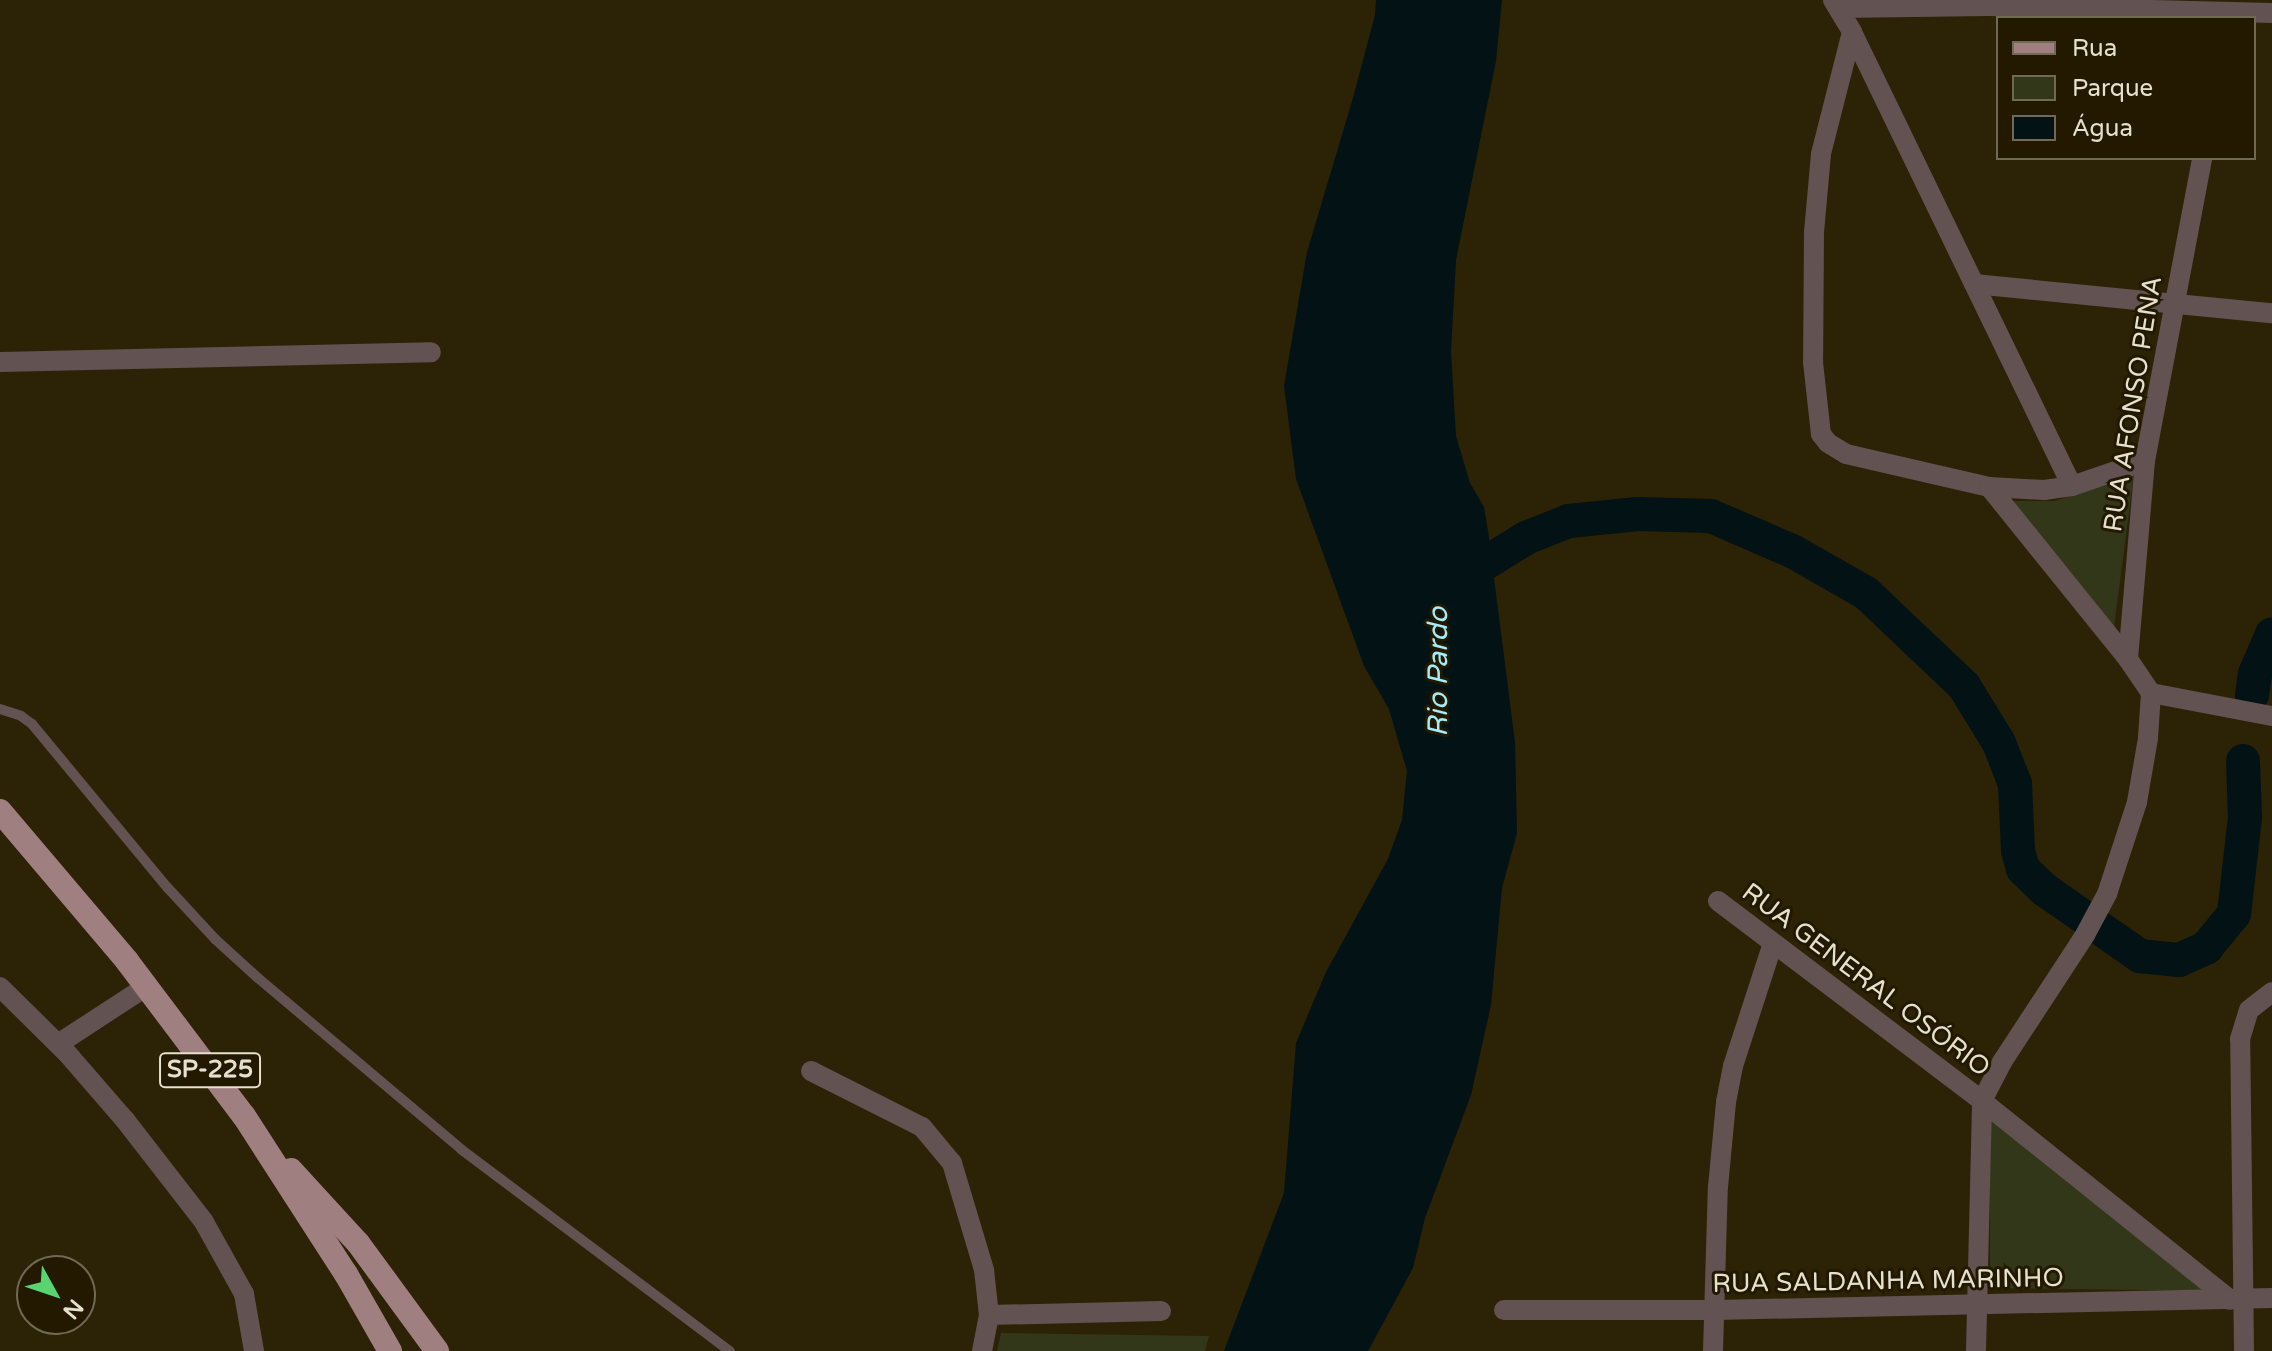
<!DOCTYPE html>
<html>
<head>
<meta charset="utf-8">
<style>
  body { margin:0 }
  #map { position:relative; width:2272px; height:1351px; overflow:hidden; background:#2c2205; font-family:"Varela Round",sans-serif }
  div>[style] { position:absolute }
  .green>* { inset:0; background:#313718 }
  .water>* { inset:0; background:#021215 }
  .river>* { height:34px; margin:-17px; padding:0 17px; transform-origin:17px; border-radius:17px; background:#021215 }
  .lane>* { height:10px; margin:-5px; padding:0 5px; transform-origin:5px; border-radius:5px; background:#625252 }
  .street>* { height:20px; margin:-10px; padding:0 10px; transform-origin:10px; border-radius:10px; background:#625252 }
  .primary>* { height:24px; margin:-12px; padding:0 12px; transform-origin:12px; border-radius:12px; background:#a07f81 }
  span { translate:-50% -50%; white-space:nowrap; text-align:center; line-height:1.15; -webkit-text-stroke:6px #221900; paint-order:stroke }
  .shield-label span { padding:2px 6px; background:#221900; border:2px solid; border-radius:6px; -webkit-text-stroke-width:0 }
  .shield-label { font-size:24px; color:#e6e0cf; font-weight:700 }
  .street-label { font-size:26px; color:#e6e0cf }
  .water-label { font-size:28px; color:#a4ecfa; font-style:italic }
  .legend { position:absolute; left:1996px; top:16px; width:260px; height:144px; box-sizing:border-box; background:#221900; border:2px solid #706953; margin:0; padding:10px 14px; list-style:none; font-size:24px; color:#e6e0cf }
  .legend li { display:flex; align-items:center; gap:16px; height:40px }
  .legend b { width:40px; border:2px solid #706953 }
  .north { position:absolute; left:16px; top:1255px; width:80px; height:80px; box-sizing:border-box; background:#221900; border:2px solid #706953; border-radius:50%; rotate:130deg; font-size:22px; font-weight:700; line-height:32px; text-align:center; color:#e6e0cf }
  .north::after { content:''; display:block; margin:auto; width:28px; height:36px; background:#58d570; clip-path:polygon(50% 0,100% 100%,50% 72%,0 100%) }
</style>
</head>
<body>
<div id="map">
  <div class="green">
    <i style="clip-path:polygon(2134px 474px,2113px 635px,2012px 501px,2055px 501px)"></i>
    <i style="clip-path:polygon(1990px 1120px,2215px 1291px,1990px 1288px)"></i>
    <i style="clip-path:polygon(1001px 1333px,1209px 1336px,1205px 1351px,997px 1351px)"></i>
  </div>
  <div class="water">
    <i style="clip-path:polygon(1376px 0,1502px 0,1496px 61px,1456px 260px,1451px 351px,1456px 436px,1470px 483px,1484px 507px,1488px 531px,1515px 742px,1517px 833px,1502px 888px,1491px 1005px,1471px 1095px,1425px 1218px,1413px 1268px,1368px 1351px,1224px 1351px,1284px 1193px,1296px 1043px,1326px 972px,1388px 859px,1402px 820px,1407px 771px,1389px 709px,1364px 666px,1296px 479px,1284px 386px,1307px 252px,1353px 98px,1375px 15px)"></i>
  </div>
  <div class="river">
    <i style="left:1450px;top:585px;width:89px;rotate:-31.7deg"></i>
    <i style="left:1526px;top:538px;width:46px;rotate:-21.6deg"></i>
    <i style="left:1569px;top:521px;width:69px;rotate:-5.8deg"></i>
    <i style="left:1638px;top:514px;width:73px;rotate:1.6deg"></i>
    <i style="left:1711px;top:516px;width:90px;rotate:23.4deg"></i>
    <i style="left:1794px;top:552px;width:83px;rotate:29.7deg"></i>
    <i style="left:1866px;top:593px;width:135px;rotate:43.5deg"></i>
    <i style="left:1964px;top:686px;width:67px;rotate:58.4deg"></i>
    <i style="left:1999px;top:743px;width:44px;rotate:68.7deg"></i>
    <i style="left:2015px;top:784px;width:67px;rotate:87.4deg"></i>
    <i style="left:2018px;top:851px;width:19px;rotate:74deg"></i>
    <i style="left:2023px;top:869px;width:30px;rotate:44deg"></i>
    <i style="left:2045px;top:890px;width:116px;rotate:34.8deg"></i>
    <i style="left:2140px;top:956px;width:39px;rotate:6deg"></i>
    <i style="left:2179px;top:960px;width:30px;rotate:-24deg"></i>
    <i style="left:2206px;top:948px;width:44px;rotate:-50.5deg"></i>
    <i style="left:2234px;top:914px;width:97px;rotate:-83.5deg"></i>
    <i style="left:2245px;top:818px;width:57px;rotate:-92deg"></i>
    <i style="left:2252px;top:695px;width:21px;rotate:-82deg"></i>
    <i style="left:2255px;top:674px;width:43px;rotate:-67deg"></i>
  </div>
  <div class="lane">
    <i style="left:0;top:709px;width:22px;rotate:18deg"></i>
    <i style="left:21px;top:716px;width:14px;rotate:36deg"></i>
    <i style="left:32px;top:724px;width:212px;rotate:50.4deg"></i>
    <i style="left:167px;top:887px;width:71px;rotate:47.3deg"></i>
    <i style="left:215px;top:939px;width:58px;rotate:42.2deg"></i>
    <i style="left:258px;top:978px;width:267px;rotate:40.1deg"></i>
    <i style="left:462px;top:1150px;width:335px;rotate:36.9deg"></i>
  </div>
  <div class="street">
    <i style="left:1833px;top:0;width:37px;rotate:59deg"></i>
    <i style="left:1852px;top:32px;width:504px;rotate:64.15deg"></i>
    <i style="left:1839px;top:8px;width:150px;rotate:-0.8deg"></i>
    <i style="left:1989px;top:6px;width:283px;rotate:1.4deg"></i>
    <i style="left:1852px;top:32px;width:126px;rotate:104.3deg"></i>
    <i style="left:1821px;top:154px;width:78px;rotate:95.1deg"></i>
    <i style="left:1814px;top:232px;width:130px;rotate:90.4deg"></i>
    <i style="left:1813px;top:362px;width:72px;rotate:83.7deg"></i>
    <i style="left:1821px;top:434px;width:11px;rotate:52deg"></i>
    <i style="left:1828px;top:443px;width:21px;rotate:31deg"></i>
    <i style="left:1846px;top:454px;width:147px;rotate:13deg"></i>
    <i style="left:1989px;top:487px;width:55px;rotate:3.1deg"></i>
    <i style="left:2044px;top:490px;width:28px;rotate:-8deg"></i>
    <i style="left:2072px;top:486px;width:77px;rotate:-18.9deg"></i>
    <i style="left:1974px;top:284px;width:299px;rotate:5.6deg"></i>
    <i style="left:0;top:362px;width:431px;rotate:-1.3deg"></i>
    <i style="left:2128px;top:659px;width:199px;rotate:-85.1deg"></i>
    <i style="left:2145px;top:461px;width:308px;rotate:-79.3deg"></i>
    <i style="left:2151px;top:693px;width:123px;rotate:10.8deg"></i>
    <i style="left:1718px;top:901px;width:331px;rotate:37.1deg"></i>
    <i style="left:1982px;top:1101px;width:318px;rotate:38.7deg"></i>
    <i style="left:0;top:987px;width:93px;rotate:44.6deg"></i>
    <i style="left:66px;top:1052px;width:90px;rotate:49.1deg"></i>
    <i style="left:125px;top:1120px;width:129px;rotate:52.2deg"></i>
    <i style="left:204px;top:1222px;width:82px;rotate:60.9deg"></i>
    <i style="left:244px;top:1294px;width:58px;rotate:80deg"></i>
    <i style="left:58px;top:1044px;width:106px;rotate:-33.1deg"></i>
    <i style="left:811px;top:1071px;width:124px;rotate:26.8deg"></i>
    <i style="left:922px;top:1127px;width:47px;rotate:50.2deg"></i>
    <i style="left:952px;top:1163px;width:112px;rotate:73.3deg"></i>
    <i style="left:984px;top:1270px;width:45px;rotate:83.7deg"></i>
    <i style="left:989px;top:1315px;width:37px;rotate:101deg"></i>
    <i style="left:1504px;top:1310px;width:212px"></i>
    <i style="left:1716px;top:1310px;width:556px;rotate:-1.24deg"></i>
    <i style="left:989px;top:1315px;width:172px;rotate:-1.3deg"></i>
    <i style="left:1713px;top:1351px;width:164px;rotate:-88.3deg"></i>
    <i style="left:1718px;top:1187px;width:85px;rotate:-84.6deg"></i>
    <i style="left:1726px;top:1102px;width:37px;rotate:-79deg"></i>
    <i style="left:1733px;top:1066px;width:129px;rotate:-72deg"></i>
    <i style="left:1976px;top:1351px;width:250px;rotate:-88.6deg"></i>
    <i style="left:1982px;top:1101px;width:44px;rotate:-62.9deg"></i>
    <i style="left:2002px;top:1062px;width:152px;rotate:-56.8deg"></i>
    <i style="left:2085px;top:935px;width:47px;rotate:-61.8deg"></i>
    <i style="left:2107px;top:894px;width:97px;rotate:-71.9deg"></i>
    <i style="left:2137px;top:802px;width:65px;rotate:-80.2deg"></i>
    <i style="left:2148px;top:738px;width:45px;rotate:-86.2deg"></i>
    <i style="left:2151px;top:693px;width:41px;rotate:-124.1deg"></i>
    <i style="left:2128px;top:659px;width:221px;rotate:-128.9deg"></i>
    <i style="left:2244px;top:1351px;width:312px;rotate:-90.7deg"></i>
    <i style="left:2240px;top:1039px;width:30px;rotate:-73deg"></i>
    <i style="left:2249px;top:1010px;width:29px;rotate:-38deg"></i>
  </div>
  <div class="primary">
    <i style="left:0;top:811px;width:197px;rotate:49.7deg"></i>
    <i style="left:127px;top:961px;width:194px;rotate:53deg"></i>
    <i style="left:244px;top:1116px;width:188px;rotate:57.2deg"></i>
    <i style="left:346px;top:1274px;width:89px;rotate:60.3deg"></i>
    <i style="left:291px;top:1170px;width:99px;rotate:47.5deg"></i>
    <i style="left:358px;top:1243px;width:134px;rotate:53.8deg"></i>
  </div>
  <div class="shield-label">
    <span style="left:210px;top:1070px">SP-225</span>
  </div>
  <div class="street-label">
    <span style="left:2133px;top:404px;rotate:-81deg">RUA AFONSO PENA</span>
    <span style="left:1866px;top:980px;rotate:37deg">RUA GENERAL OSÓRIO</span>
    <span style="left:1888px;top:1281px;rotate:-1deg">RUA SALDANHA MARINHO</span>
  </div>
  <div class="water-label">
    <span style="left:1438px;top:672px;rotate:-90deg">Rio Pardo</span>
  </div>
  <ul class="legend">
  <li><b style="height:10px;background:#a07f81"></b>Rua</li>
  <li><b style="height:22px;background:#313718"></b>Parque</li>
  <li><b style="height:22px;background:#021215"></b>Água</li>
  </ul>
  <div class="north">N</div>
</div>
</body>
</html>
